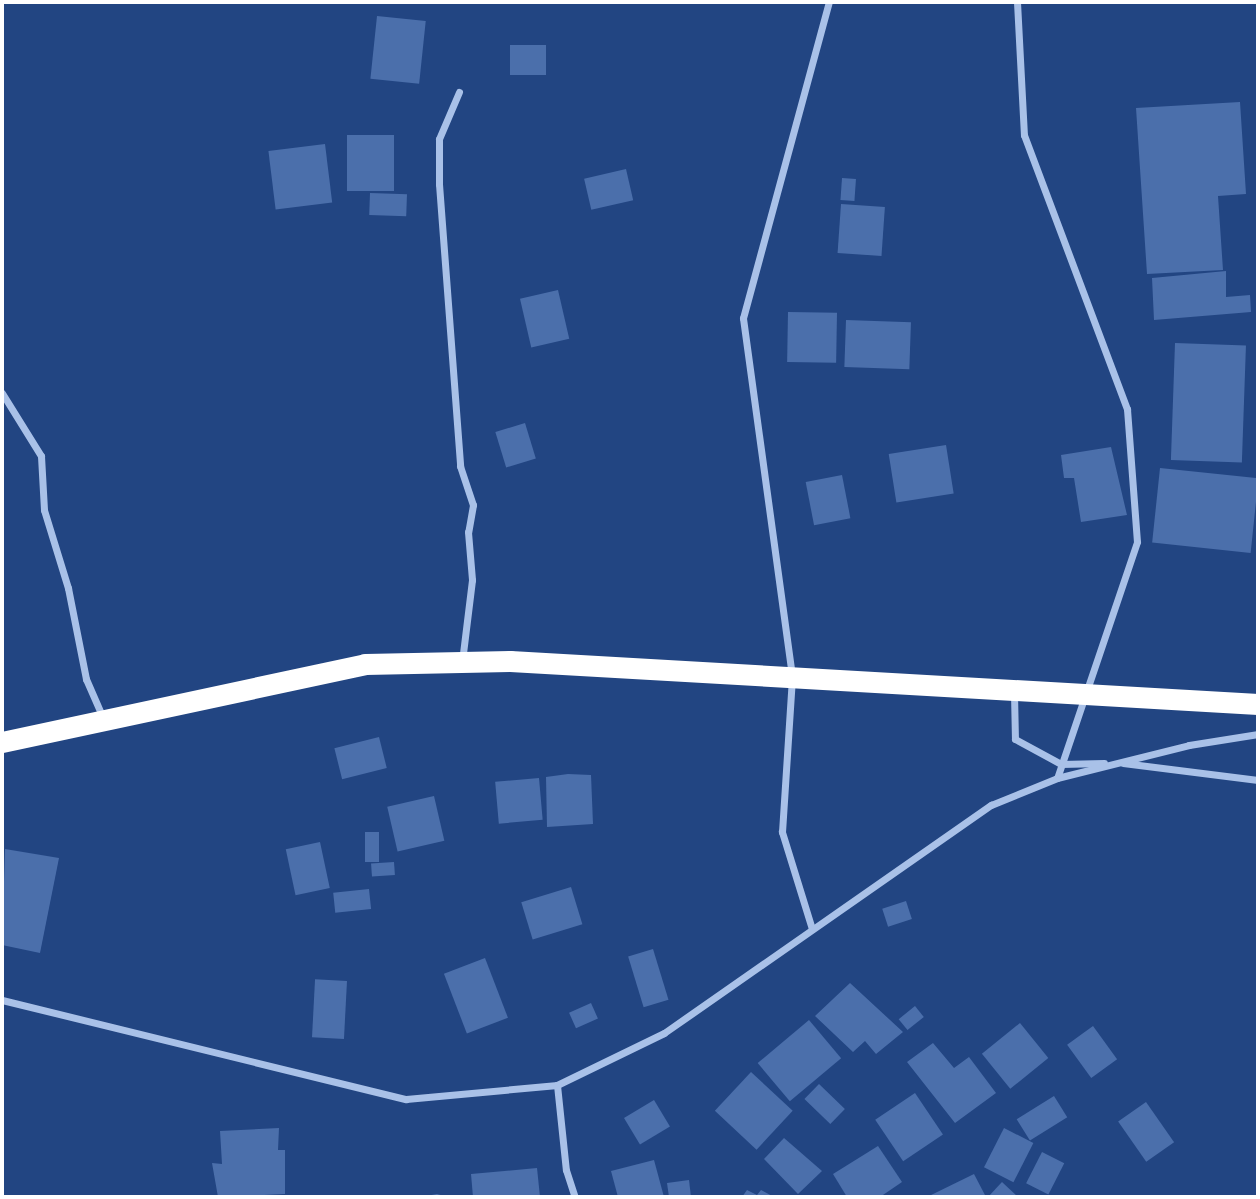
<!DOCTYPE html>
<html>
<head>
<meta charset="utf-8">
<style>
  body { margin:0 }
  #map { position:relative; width:1260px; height:1199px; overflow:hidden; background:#224582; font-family:Poppins,sans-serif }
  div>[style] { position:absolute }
  .building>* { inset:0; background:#4b6fab; transform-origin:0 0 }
  .street>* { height:7px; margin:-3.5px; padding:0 3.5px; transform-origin:3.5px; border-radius:3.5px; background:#a9c1e8 }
  .highway>* { height:21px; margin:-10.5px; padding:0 10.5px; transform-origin:10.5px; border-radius:10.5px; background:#fff }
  span { translate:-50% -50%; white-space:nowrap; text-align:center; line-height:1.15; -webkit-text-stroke:7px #224582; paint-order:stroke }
  .frame { position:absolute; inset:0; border:4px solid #fff; pointer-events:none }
</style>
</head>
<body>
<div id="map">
  <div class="building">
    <i style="left:377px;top:16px;width:49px;height:63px;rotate:6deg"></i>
    <i style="left:510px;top:45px;width:36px;height:30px"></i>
    <i style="clip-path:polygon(1240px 102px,1246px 194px,1218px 196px,1223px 270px,1147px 274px,1136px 108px)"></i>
    <i style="left:347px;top:135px;width:47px;height:56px"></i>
    <i style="left:325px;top:144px;width:59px;height:57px;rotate:83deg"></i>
    <i style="left:626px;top:169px;width:32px;height:43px;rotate:77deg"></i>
    <i style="left:842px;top:178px;width:14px;height:22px;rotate:4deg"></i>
    <i style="left:370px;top:193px;width:37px;height:22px;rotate:2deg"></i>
    <i style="left:841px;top:204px;width:44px;height:49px;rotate:4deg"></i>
    <i style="clip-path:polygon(1226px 271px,1226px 297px,1250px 295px,1251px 312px,1154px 320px,1152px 278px)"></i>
    <i style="left:558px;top:290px;width:50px;height:39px;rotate:77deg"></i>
    <i style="left:788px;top:312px;width:49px;height:50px;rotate:1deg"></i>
    <i style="left:846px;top:320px;width:65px;height:47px;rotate:2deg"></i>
    <i style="left:1175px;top:343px;width:71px;height:117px;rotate:2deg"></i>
    <i style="left:525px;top:423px;width:37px;height:31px;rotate:73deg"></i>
    <i style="left:946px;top:445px;width:49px;height:58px;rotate:81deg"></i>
    <i style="clip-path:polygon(1111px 447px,1127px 515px,1081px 522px,1074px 478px,1064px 478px,1061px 455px)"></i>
    <i style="left:1160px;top:468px;width:99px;height:75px;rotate:6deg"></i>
    <i style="left:842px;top:475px;width:44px;height:37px;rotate:79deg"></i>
    <i style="left:379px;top:737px;width:32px;height:46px;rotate:76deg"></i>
    <i style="clip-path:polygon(568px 774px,591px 775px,593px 824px,547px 827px,546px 777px)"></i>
    <i style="left:539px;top:778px;width:42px;height:44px;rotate:85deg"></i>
    <i style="left:434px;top:796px;width:46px;height:48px;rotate:77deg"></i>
    <i style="left:365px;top:832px;width:14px;height:30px"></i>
    <i style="left:320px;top:842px;width:47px;height:35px;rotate:78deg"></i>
    <i style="clip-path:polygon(5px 849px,59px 858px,40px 953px,2px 945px)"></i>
    <i style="left:394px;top:862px;width:13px;height:23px;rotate:86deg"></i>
    <i style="left:571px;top:887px;width:39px;height:52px;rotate:73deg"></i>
    <i style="left:369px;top:889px;width:20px;height:36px;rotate:84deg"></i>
    <i style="left:906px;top:901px;width:19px;height:25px;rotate:72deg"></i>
    <i style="left:653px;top:949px;width:53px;height:26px;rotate:73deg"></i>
    <i style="left:485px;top:958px;width:64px;height:44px;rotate:69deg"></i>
    <i style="left:347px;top:981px;width:58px;height:32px;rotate:93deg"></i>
    <i style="clip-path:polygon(850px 983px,903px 1032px,876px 1054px,865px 1041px,853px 1052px,815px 1016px)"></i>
    <i style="left:591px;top:1003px;width:17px;height:24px;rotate:66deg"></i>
    <i style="left:915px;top:1006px;width:14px;height:21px;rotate:51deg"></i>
    <i style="left:809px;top:1020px;width:50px;height:67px;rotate:50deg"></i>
    <i style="left:1020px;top:1023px;width:45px;height:49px;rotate:51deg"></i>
    <i style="left:1093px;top:1026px;width:41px;height:32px;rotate:54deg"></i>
    <i style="clip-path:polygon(933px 1043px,954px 1068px,969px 1057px,996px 1093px,955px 1123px,907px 1062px)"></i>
    <i style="left:751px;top:1072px;width:57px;height:53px;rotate:43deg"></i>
    <i style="left:819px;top:1084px;width:36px;height:21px;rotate:44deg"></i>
    <i style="left:915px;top:1093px;width:50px;height:48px;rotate:56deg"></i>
    <i style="left:1054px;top:1096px;width:25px;height:44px;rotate:58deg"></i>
    <i style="left:654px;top:1100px;width:31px;height:35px;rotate:59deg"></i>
    <i style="left:1146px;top:1102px;width:49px;height:34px;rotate:55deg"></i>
    <i style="clip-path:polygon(279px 1128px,278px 1150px,285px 1150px,285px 1194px,218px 1197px,212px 1163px,222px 1164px,220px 1131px)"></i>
    <i style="left:1004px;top:1128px;width:33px;height:44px;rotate:27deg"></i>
    <i style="clip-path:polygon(784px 1138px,822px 1171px,798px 1194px,764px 1159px)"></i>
    <i style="clip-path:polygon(878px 1146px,902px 1182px,880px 1197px,847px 1197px,833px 1174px)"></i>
    <i style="left:1042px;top:1152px;width:25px;height:35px;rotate:27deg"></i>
    <i style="clip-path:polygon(654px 1160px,664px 1197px,618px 1197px,611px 1171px)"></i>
    <i style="clip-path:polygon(537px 1168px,540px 1197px,473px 1197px,471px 1174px)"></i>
    <i style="clip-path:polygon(974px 1174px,986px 1197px,927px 1197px)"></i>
    <i style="clip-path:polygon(689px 1180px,691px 1197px,669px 1197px,667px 1183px)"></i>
    <i style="clip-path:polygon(1002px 1182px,1018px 1197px,988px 1197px)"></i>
    <i style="clip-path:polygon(747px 1190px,757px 1195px,761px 1190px,774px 1197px,742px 1197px)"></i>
    <i style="clip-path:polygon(437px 1194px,448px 1197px,426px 1197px,426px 1196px)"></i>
  </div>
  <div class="street">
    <i style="left:1017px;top:2px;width:133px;rotate:87deg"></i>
    <i style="left:1024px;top:135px;width:293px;rotate:69.4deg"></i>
    <i style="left:1127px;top:409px;width:133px;rotate:85.7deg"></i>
    <i style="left:1137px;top:542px;width:249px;rotate:108.7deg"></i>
    <i style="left:459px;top:92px;width:51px;rotate:113.1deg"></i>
    <i style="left:439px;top:139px;width:45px;rotate:90deg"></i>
    <i style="left:439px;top:184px;width:283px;rotate:85.7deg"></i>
    <i style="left:460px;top:466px;width:41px;rotate:71.6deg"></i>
    <i style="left:473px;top:505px;width:27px;rotate:100deg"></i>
    <i style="left:468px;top:532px;width:48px;rotate:85.2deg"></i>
    <i style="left:472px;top:580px;width:82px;rotate:97deg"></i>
    <i style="left:2px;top:393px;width:74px;rotate:58.2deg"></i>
    <i style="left:41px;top:456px;width:54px;rotate:86.8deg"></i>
    <i style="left:44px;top:510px;width:82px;rotate:72.9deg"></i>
    <i style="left:68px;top:588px;width:93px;rotate:78.8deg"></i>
    <i style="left:86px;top:679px;width:43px;rotate:66.4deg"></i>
    <i style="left:1014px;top:693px;width:46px;rotate:88.8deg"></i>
    <i style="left:1015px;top:739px;width:52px;rotate:28.5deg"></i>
    <i style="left:1061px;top:764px;width:43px;rotate:-1.3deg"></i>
    <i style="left:1123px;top:763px;width:136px;rotate:7.2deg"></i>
    <i style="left:812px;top:929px;width:102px;rotate:-107.2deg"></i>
    <i style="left:782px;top:832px;width:156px;rotate:-86.3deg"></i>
    <i style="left:792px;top:676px;width:361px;rotate:-97.8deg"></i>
    <i style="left:743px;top:318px;width:327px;rotate:-74.8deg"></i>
    <i style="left:2px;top:1000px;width:416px;rotate:13.8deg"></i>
    <i style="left:406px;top:1099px;width:152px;rotate:-5.3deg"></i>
    <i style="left:557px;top:1085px;width:119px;rotate:-25.9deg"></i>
    <i style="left:664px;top:1033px;width:399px;rotate:-34.9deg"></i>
    <i style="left:991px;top:805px;width:71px;rotate:-22.2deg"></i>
    <i style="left:1057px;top:778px;width:136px;rotate:-14deg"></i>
    <i style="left:1189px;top:745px;width:70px;rotate:-9.1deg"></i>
    <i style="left:557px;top:1085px;width:85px;rotate:84deg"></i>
    <i style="left:566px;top:1170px;width:28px;rotate:72deg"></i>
  </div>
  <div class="highway">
    <i style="left:2px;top:742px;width:371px;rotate:-12.1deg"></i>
    <i style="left:365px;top:664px;width:145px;rotate:-1.2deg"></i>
    <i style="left:510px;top:661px;width:749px;rotate:3.29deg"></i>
  </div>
  <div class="frame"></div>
</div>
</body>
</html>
